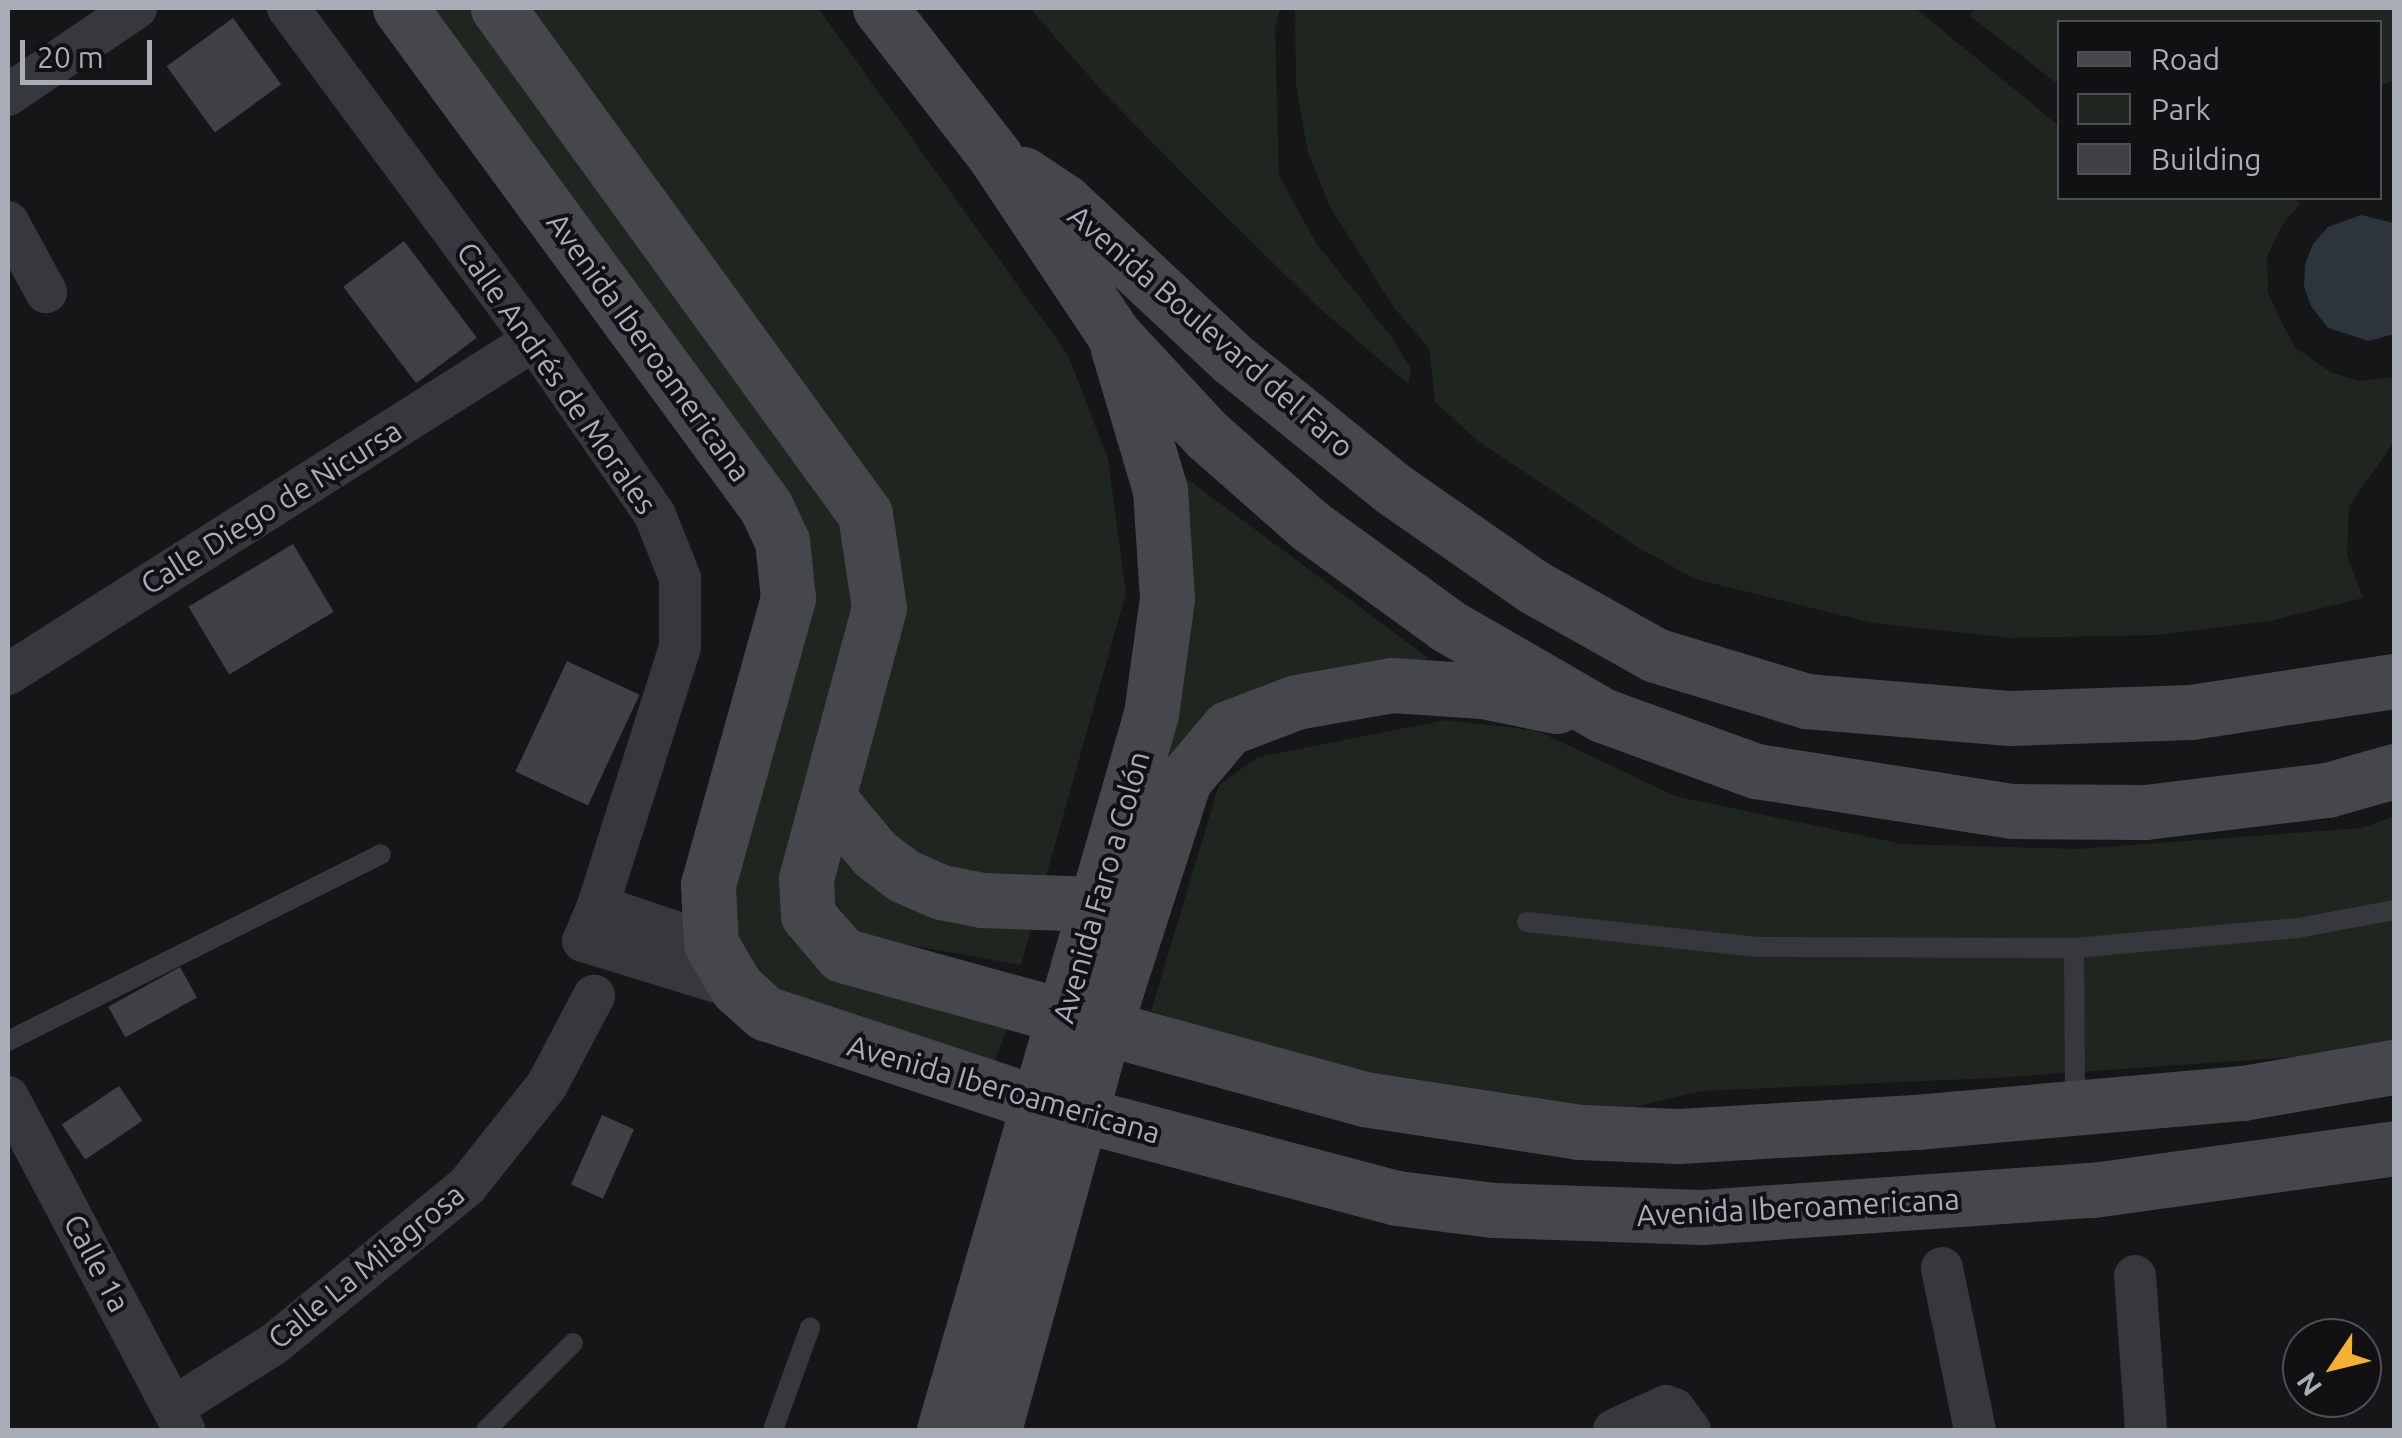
<!DOCTYPE html>
<html>
<head>
<meta charset="utf-8">
<style>
  body { margin:0 }
  #map { position:relative; width:2402px; height:1438px; overflow:hidden; background:#161618; font-family:Ubuntu,sans-serif }
  div>[style] { position:absolute }
  .green>* { inset:0; background:#1e261f }
  .water>* { inset:0; background:#2c353c }
  .building>* { inset:0; background:#404145; transform-origin:0 0 }
  .lane>* { height:20px; margin:-10px; padding:0 10px; transform-origin:10px; border-radius:10px; background:#37383d }
  .street>* { height:42px; margin:-21px; padding:0 21px; transform-origin:21px; border-radius:21px; background:#37383d }
  .secondary>* { height:55px; margin:-27.5px; padding:0 27.5px; transform-origin:27.5px; border-radius:27.5px; background:#45474d }
  span { translate:-50% -50%; white-space:nowrap; text-align:center; line-height:1.15; -webkit-text-stroke:8px #111113; paint-order:stroke }
  .street-label { font-size:30px; color:#a8adb8 }
  .frame { position:absolute; inset:0; border:10px solid #a8adb8; pointer-events:none }
  .legend { position:absolute; left:2057px; top:20px; width:325px; height:180px; box-sizing:border-box; background:#111113; border:2px solid #4d4f55; margin:0; padding:12px 18px; list-style:none; font-size:30px; color:#a8adb8 }
  .legend li { display:flex; align-items:center; gap:20px; height:50px }
  .legend b { width:50px; border:2px solid #4d4f55 }
  .north { position:absolute; left:2282px; top:1318px; width:100px; height:100px; box-sizing:border-box; background:#111113; border:2px solid #4d4f55; border-radius:50%; rotate:235deg; font-size:28px; font-weight:700; line-height:40px; text-align:center; color:#a8adb8 }
  .north::after { content:''; display:block; margin:auto; width:35px; height:45px; background:#f2b134; clip-path:polygon(50% 0,100% 100%,50% 72%,0 100%) }
  .scale { position:absolute; left:20px; top:40px; width:132px; height:45px; box-sizing:border-box; border:5px solid #a8adb8; border-top:0; padding-left:12px; font-size:30px; line-height:35px; white-space:nowrap; color:#a8adb8; -webkit-text-stroke:8px #111113; paint-order:stroke }
</style>
</head>
<body>
<div id="map">
  <div class="green">
    <i style="clip-path:polygon(412px 8px,487px 8px,857px 532px,864px 605px,796px 923px,1012px 1017px,989px 1075px,775px 1007px,720px 939px,798px 595px)"></i>
    <i style="clip-path:polygon(522px 8px,818px 8px,1068px 355px,1108px 459px,1126px 593px,1021px 965px,859px 936px,827px 890px,899px 602px)"></i>
    <i style="clip-path:polygon(1030px 8px,1280px 8px,1275px 28px,1279px 175px,1316px 243px,1393px 339px,1411px 369px,1408px 384px,1317px 306px,1203px 194px,1101px 90px)"></i>
    <i style="clip-path:polygon(1295px 8px,1915px 8px,2059px 126px,2060px 198px,2294px 198px,2300px 204px,2281px 227px,2267px 257px,2268px 292px,2280px 319px,2295px 347px,2330px 372px,2359px 381px,2394px 377px,2394px 442px,2349px 506px,2347px 555px,2363px 598px,2270px 621px,2158px 635px,2012px 638px,1873px 623px,1695px 579px,1639px 548px,1478px 441px,1435px 402px,1429px 348px,1395px 309px,1330px 207px,1308px 152px,1296px 85px)"></i>
    <i style="clip-path:polygon(1975px 8px,2394px 8px,2394px 80px,2380px 86px,2380px 22px,2060px 22px,2059px 85px,1970px 16px)"></i>
    <i style="clip-path:polygon(1174px 469px,1428px 658px,1297px 689px,1143px 814px)"></i>
    <i style="clip-path:polygon(1446px 720px,1538px 731px,1675px 796px,1902px 844px,2077px 849px,2362px 828px,2394px 816px,2394px 1050px,1994px 1078px,1702px 1091px,1608px 1113px,1355px 1078px,1151px 1011px,1219px 785px,1258px 757px)"></i>
  </div>
  <div class="water">
    <i style="clip-path:polygon(2361px 215px,2394px 223px,2394px 334px,2369px 341px,2328px 328px,2311px 306px,2304px 286px,2305px 264px,2313px 244px,2328px 227px)"></i>
  </div>
  <div class="building">
    <i style="left:233px;top:18px;width:82px;height:82px;rotate:54deg"></i>
    <i style="left:404px;top:241px;width:121px;height:76px;rotate:53deg"></i>
    <i style="left:293px;top:544px;width:79px;height:122px;rotate:59deg"></i>
    <i style="left:567px;top:661px;width:80px;height:122px;rotate:25deg"></i>
    <i style="left:180px;top:967px;width:35px;height:82px;rotate:61deg"></i>
    <i style="left:119px;top:1086px;width:42px;height:69px;rotate:56deg"></i>
    <i style="left:602px;top:1115px;width:35px;height:76px;rotate:24deg"></i>
  </div>
  <div class="lane">
    <i style="left:1527px;top:922px;width:231px;rotate:6.2deg"></i>
    <i style="left:1757px;top:947px;width:317px;rotate:0.2deg"></i>
    <i style="left:2074px;top:948px;width:158px;rotate:89.6deg"></i>
    <i style="left:2074px;top:948px;width:225px;rotate:-5.1deg"></i>
    <i style="left:2298px;top:928px;width:98px;rotate:-10.6deg"></i>
    <i style="left:8px;top:1041px;width:417px;rotate:-26.6deg"></i>
    <i style="left:486px;top:1430px;width:123px;rotate:-45deg"></i>
    <i style="left:773px;top:1430px;width:109px;rotate:-70.1deg"></i>
  </div>
  <div class="street">
    <i style="left:288px;top:8px;width:413px;rotate:53.5deg"></i>
    <i style="left:534px;top:340px;width:213px;rotate:55.3deg"></i>
    <i style="left:655px;top:515px;width:68px;rotate:68.4deg"></i>
    <i style="left:680px;top:578px;width:69px;rotate:90deg"></i>
    <i style="left:680px;top:647px;width:272px;rotate:107.6deg"></i>
    <i style="left:598px;top:906px;width:38px;rotate:113deg"></i>
    <i style="left:583px;top:941px;width:161px;rotate:17deg"></i>
    <i style="left:8px;top:95px;width:155px;rotate:-34.2deg"></i>
    <i style="left:8px;top:222px;width:80px;rotate:61.5deg"></i>
    <i style="left:8px;top:674px;width:623px;rotate:-32.41deg"></i>
    <i style="left:598px;top:906px;width:119px;rotate:18.6deg"></i>
    <i style="left:8px;top:1097px;width:377px;rotate:62.1deg"></i>
    <i style="left:1942px;top:1268px;width:165px;rotate:78.5deg"></i>
    <i style="left:2135px;top:1276px;width:154px;rotate:85.9deg"></i>
    <i style="left:174px;top:1407px;width:118px;rotate:-32.2deg"></i>
    <i style="left:274px;top:1344px;width:249px;rotate:-39.3deg"></i>
    <i style="left:467px;top:1186px;width:129px;rotate:-51.6deg"></i>
    <i style="left:547px;top:1085px;width:101px;rotate:-62.2deg"></i>
    <i style="left:1614px;top:1430px;width:57px;rotate:-24.8deg"></i>
    <i style="left:1666px;top:1406px;width:9px;rotate:21deg"></i>
    <i style="left:1674px;top:1409px;width:26px;rotate:53deg"></i>
  </div>
  <div class="secondary">
    <i style="left:400px;top:8px;width:619px;rotate:53.74deg"></i>
    <i style="left:766px;top:507px;width:38px;rotate:65deg"></i>
    <i style="left:782px;top:541px;width:57px;rotate:84deg"></i>
    <i style="left:788px;top:598px;width:298px;rotate:105.6deg"></i>
    <i style="left:708px;top:885px;width:59px;rotate:87.1deg"></i>
    <i style="left:711px;top:944px;width:51px;rotate:59.4deg"></i>
    <i style="left:737px;top:988px;width:38px;rotate:42deg"></i>
    <i style="left:765px;top:1013px;width:287px;rotate:18.3deg"></i>
    <i style="left:1037px;top:1103px;width:372px;rotate:14.8deg"></i>
    <i style="left:1397px;top:1198px;width:98px;rotate:7.1deg"></i>
    <i style="left:1494px;top:1210px;width:208px;rotate:1.9deg"></i>
    <i style="left:1702px;top:1217px;width:392px;rotate:-4deg"></i>
    <i style="left:2093px;top:1190px;width:304px;rotate:-7.9deg"></i>
    <i style="left:498px;top:8px;width:625px;rotate:54.05deg"></i>
    <i style="left:865px;top:514px;width:95px;rotate:81.5deg"></i>
    <i style="left:879px;top:608px;width:281px;rotate:105.1deg"></i>
    <i style="left:806px;top:879px;width:36px;rotate:87deg"></i>
    <i style="left:808px;top:915px;width:52px;rotate:49.6deg"></i>
    <i style="left:842px;top:955px;width:541px;rotate:15.42deg"></i>
    <i style="left:1364px;top:1099px;width:218px;rotate:8.7deg"></i>
    <i style="left:1579px;top:1132px;width:100px;rotate:2.3deg"></i>
    <i style="left:1679px;top:1136px;width:237px;rotate:-3.4deg"></i>
    <i style="left:1916px;top:1122px;width:328px;rotate:-5.1deg"></i>
    <i style="left:2243px;top:1093px;width:153px;rotate:-9.8deg"></i>
    <i style="left:880px;top:8px;width:186px;rotate:52.2deg"></i>
    <i style="left:994px;top:155px;width:216px;rotate:56.3deg"></i>
    <i style="left:1114px;top:335px;width:137px;rotate:47.1deg"></i>
    <i style="left:1207px;top:435px;width:136px;rotate:41.4deg"></i>
    <i style="left:1309px;top:525px;width:172px;rotate:36deg"></i>
    <i style="left:1448px;top:626px;width:178px;rotate:30deg"></i>
    <i style="left:1602px;top:715px;width:164px;rotate:20deg"></i>
    <i style="left:1756px;top:771px;width:258px;rotate:8.9deg"></i>
    <i style="left:2011px;top:811px;width:134px;rotate:0.4deg"></i>
    <i style="left:2145px;top:812px;width:183px;rotate:-6.9deg"></i>
    <i style="left:2327px;top:790px;width:70px;rotate:-15.8deg"></i>
    <i style="left:1023px;top:174px;width:50px;rotate:33.7deg"></i>
    <i style="left:1065px;top:202px;width:231px;rotate:43.1deg"></i>
    <i style="left:1234px;top:360px;width:203px;rotate:39deg"></i>
    <i style="left:1392px;top:488px;width:173px;rotate:34.9deg"></i>
    <i style="left:1534px;top:587px;width:139px;rotate:29.3deg"></i>
    <i style="left:1655px;top:655px;width:158px;rotate:16.9deg"></i>
    <i style="left:1806px;top:701px;width:205px;rotate:4.8deg"></i>
    <i style="left:2010px;top:718px;width:181px;rotate:-1.9deg"></i>
    <i style="left:2191px;top:712px;width:205px;rotate:-8.7deg"></i>
    <i style="left:828px;top:798px;width:73px;rotate:50deg"></i>
    <i style="left:875px;top:854px;width:36px;rotate:37deg"></i>
    <i style="left:904px;top:876px;width:40px;rotate:23.4deg"></i>
    <i style="left:941px;top:892px;width:42px;rotate:11deg"></i>
    <i style="left:982px;top:900px;width:115px;rotate:2deg"></i>
    <i style="left:944px;top:1430px;width:745px;rotate:-73.88deg"></i>
    <i style="left:1151px;top:714px;width:117px;rotate:-82.1deg"></i>
    <i style="left:1167px;top:598px;width:108px;rotate:-93.7deg"></i>
    <i style="left:1160px;top:490px;width:148px;rotate:-106.5deg"></i>
    <i style="left:994px;top:1430px;width:417px;rotate:-74.7deg"></i>
    <i style="left:1104px;top:1028px;width:261px;rotate:-72.1deg"></i>
    <i style="left:1184px;top:780px;width:68px;rotate:-49.8deg"></i>
    <i style="left:1228px;top:728px;width:73px;rotate:-20.9deg"></i>
    <i style="left:1296px;top:702px;width:97px;rotate:-10deg"></i>
    <i style="left:1392px;top:685px;width:91px;rotate:3.8deg"></i>
    <i style="left:1483px;top:691px;width:75px;rotate:11.6deg"></i>
  </div>
  <div class="street-label">
    <span style="left:1211px;top:331px;rotate:41deg">Avenida Boulevard del Faro</span>
    <span style="left:649px;top:347px;rotate:54deg">Avenida Iberoamericana</span>
    <span style="left:557px;top:378px;rotate:55deg">Calle Andrés de Morales</span>
    <span style="left:271px;top:507px;rotate:-32deg">Calle Diego de Nicursa</span>
    <span style="left:1101px;top:887px;rotate:-74deg">Avenida Faro a Colón</span>
    <span style="left:1004px;top:1089px;rotate:16deg">Avenida Iberoamericana</span>
    <span style="left:1798px;top:1207px;rotate:-3deg">Avenida Iberoamericana</span>
    <span style="left:97px;top:1263px;rotate:62deg">Calle 1a</span>
    <span style="left:366px;top:1266px;rotate:-39deg">Calle La Milagrosa</span>
  </div>
  <div class="frame"></div>
  <ul class="legend">
  <li><b style="height:12px;background:#45474d"></b>Road</li>
  <li><b style="height:28px;background:#1e261f"></b>Park</li>
  <li><b style="height:28px;background:#404145"></b>Building</li>
  </ul>
  <div class="north">N</div>
  <div class="scale">20 m</div>
</div>
</body>
</html>
